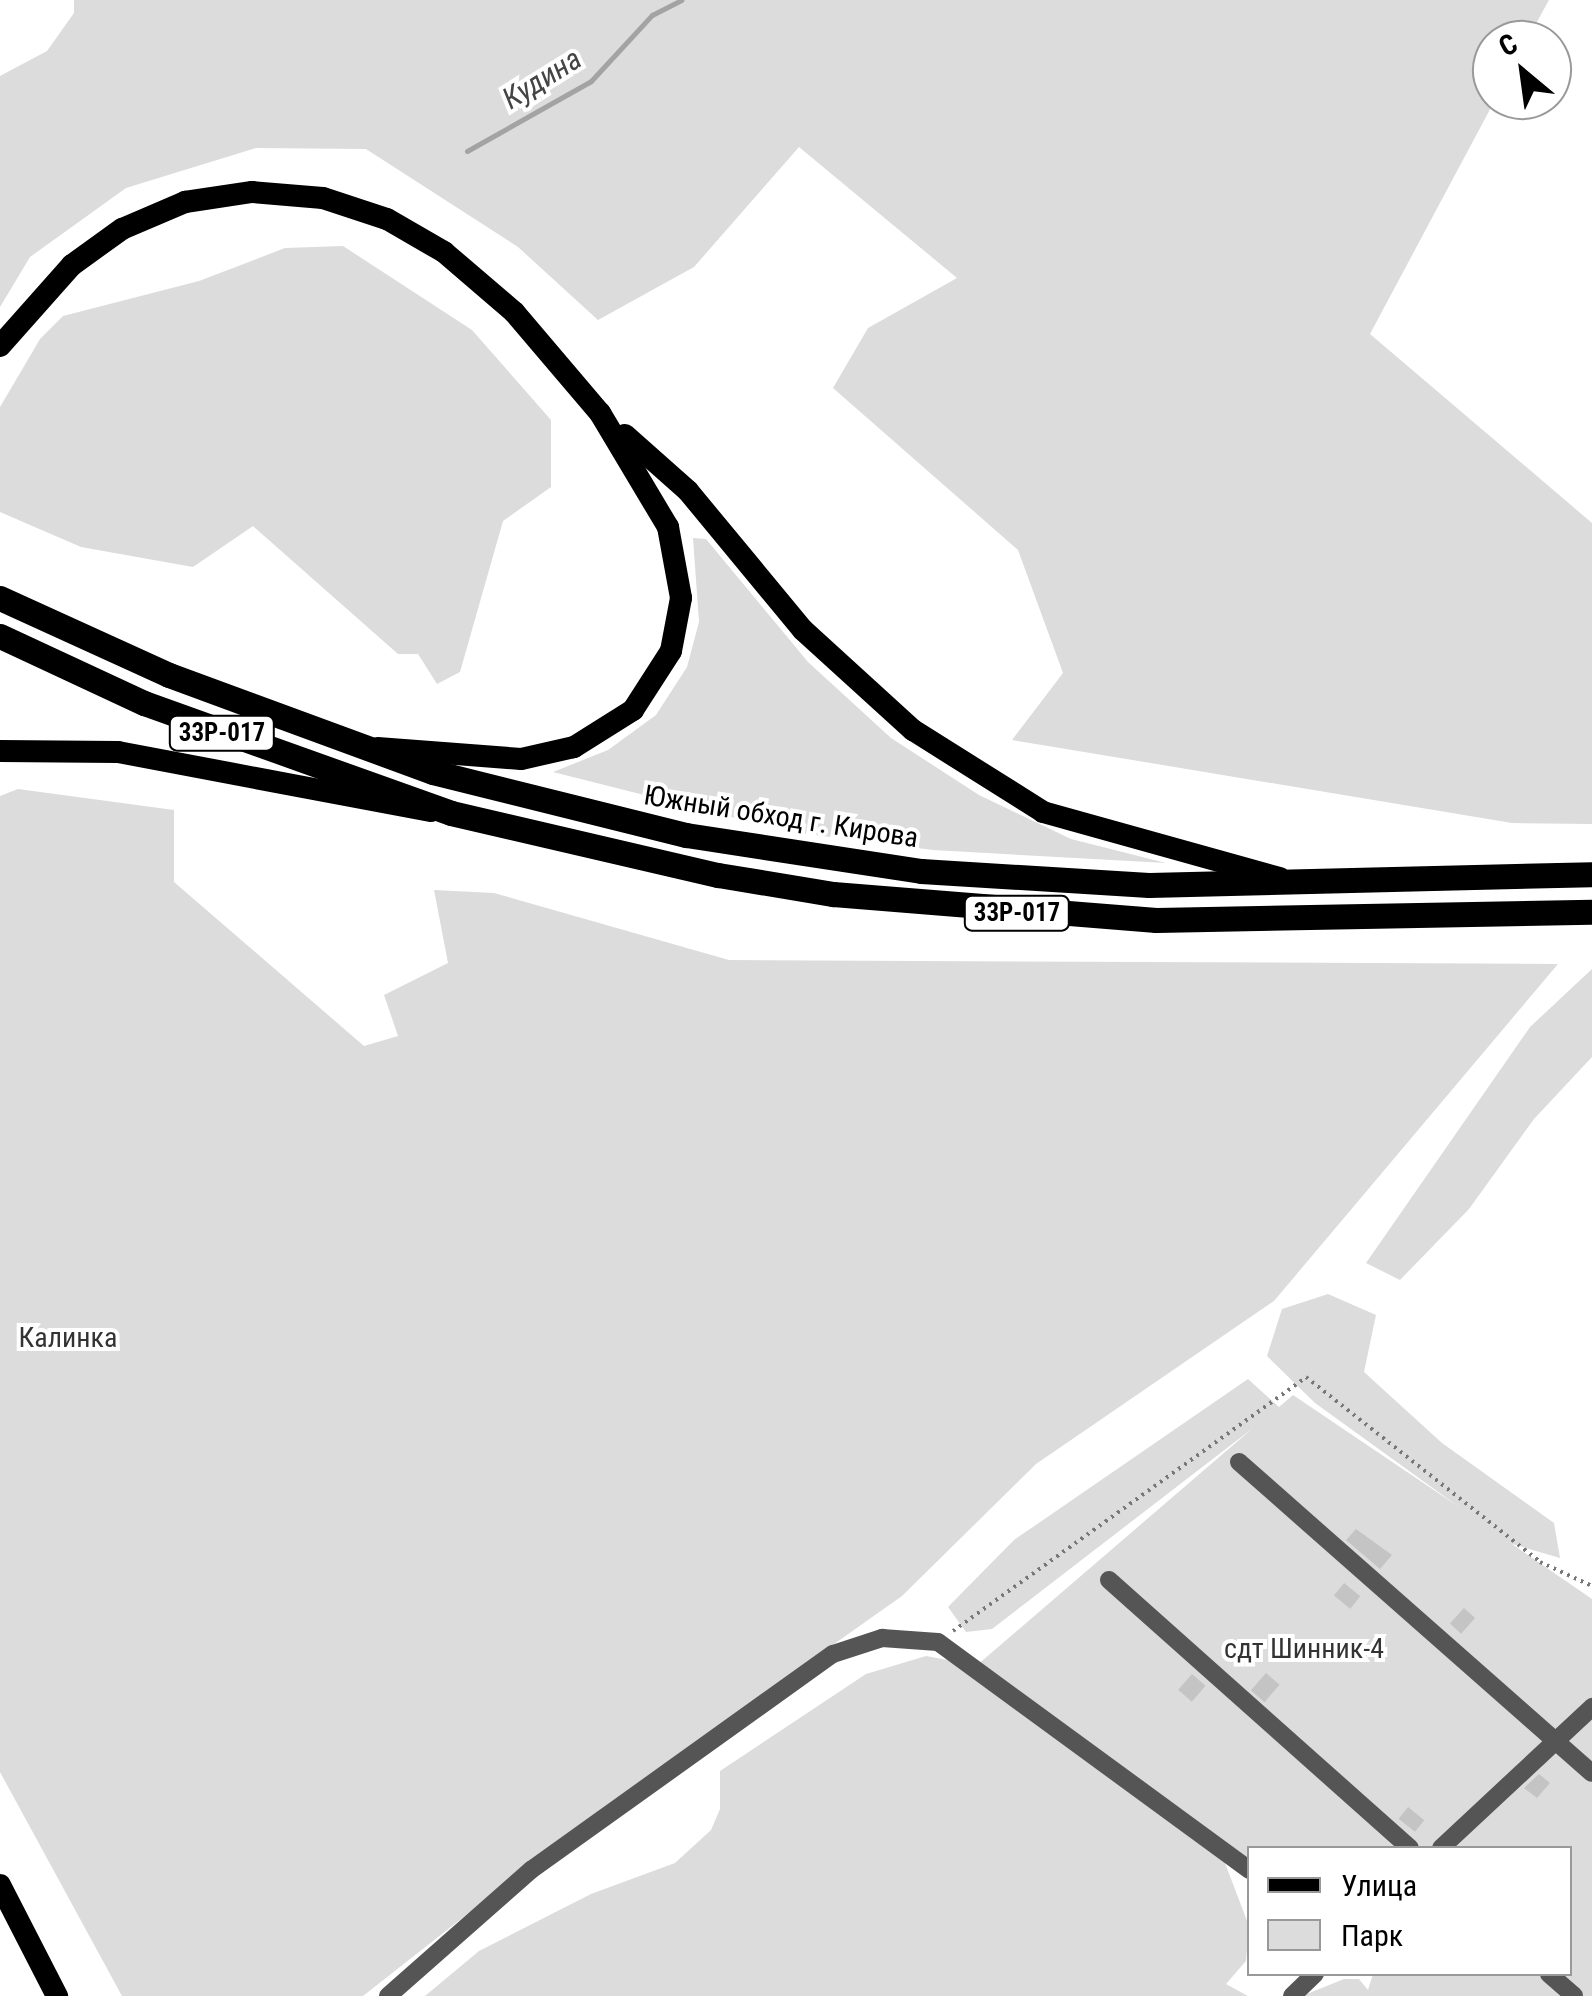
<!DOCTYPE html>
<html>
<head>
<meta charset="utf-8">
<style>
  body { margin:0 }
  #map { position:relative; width:1592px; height:1996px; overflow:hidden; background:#fff; font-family:"Roboto Condensed",sans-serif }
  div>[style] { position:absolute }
  .green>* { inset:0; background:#dcdcdc }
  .stream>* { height:5px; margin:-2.5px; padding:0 2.5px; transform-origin:2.5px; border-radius:2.5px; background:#a3a3a3 }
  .building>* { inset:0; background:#c4c4c4; transform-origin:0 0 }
  .path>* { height:4px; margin-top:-2px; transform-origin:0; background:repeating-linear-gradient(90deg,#777 0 2.5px,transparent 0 7.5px) }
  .minor>* { height:18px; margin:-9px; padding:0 9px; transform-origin:9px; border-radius:9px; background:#555 }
  .major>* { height:22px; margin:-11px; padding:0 11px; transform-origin:11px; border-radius:11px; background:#000 }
  .highway>* { height:25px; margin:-12.5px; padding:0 12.5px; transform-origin:12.5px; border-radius:12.5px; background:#000 }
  span { translate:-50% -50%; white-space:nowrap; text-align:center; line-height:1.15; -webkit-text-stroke:8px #fff; paint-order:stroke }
  .shield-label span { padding:2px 8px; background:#fff; border:2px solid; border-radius:8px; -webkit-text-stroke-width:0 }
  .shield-label { font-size:25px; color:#000; font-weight:700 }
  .street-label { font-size:28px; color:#000 }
  .park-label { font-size:28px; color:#333 }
  .water-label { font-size:30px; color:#444; font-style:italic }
  .legend { position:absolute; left:1247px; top:1846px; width:325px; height:130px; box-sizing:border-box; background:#fff; border:2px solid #999; margin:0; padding:12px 18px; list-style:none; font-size:30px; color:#000 }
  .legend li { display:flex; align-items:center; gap:20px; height:50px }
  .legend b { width:50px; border:2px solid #999 }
  .north { position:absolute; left:1472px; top:20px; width:100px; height:100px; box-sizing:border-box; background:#fff; border:2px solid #999; border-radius:50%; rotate:331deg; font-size:28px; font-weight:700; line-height:40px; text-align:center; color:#000 }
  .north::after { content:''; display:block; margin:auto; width:35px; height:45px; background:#000; clip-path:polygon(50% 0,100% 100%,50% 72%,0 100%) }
</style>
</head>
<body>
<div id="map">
  <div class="green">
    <i style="clip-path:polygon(74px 0,1549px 0,1527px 40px,1492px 40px,1495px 100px,1370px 334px,1592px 523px,1592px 824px,1512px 823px,1012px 740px,1063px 673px,1018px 550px,833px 388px,868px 328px,957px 278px,799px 147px,694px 267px,598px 320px,518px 247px,366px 149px,256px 148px,126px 188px,30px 257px,0 307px,0 76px,47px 51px,74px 13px)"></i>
    <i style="clip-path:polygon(343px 246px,472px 330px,551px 420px,551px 487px,503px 521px,460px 672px,437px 684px,418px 654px,398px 654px,253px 526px,193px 567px,81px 547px,0 512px,0 407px,40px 339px,63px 316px,199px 281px,285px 248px)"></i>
    <i style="clip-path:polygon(693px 538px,706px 539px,808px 662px,891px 738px,979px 795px,1071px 839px,1166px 863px,933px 850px,791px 832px,553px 772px,608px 750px,656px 715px,687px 667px,699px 622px)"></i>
    <i style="clip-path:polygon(18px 789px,174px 810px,174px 882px,364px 1046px,398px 1036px,384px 995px,448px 963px,434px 890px,494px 893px,729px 960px,1558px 964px,1274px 1301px,1036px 1464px,902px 1596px,605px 1806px,363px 1996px,122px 1996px,0 1772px,0 796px)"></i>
    <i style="clip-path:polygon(1592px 969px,1592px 1057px,1534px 1119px,1469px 1209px,1400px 1280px,1366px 1263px,1530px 1027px)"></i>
    <i style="clip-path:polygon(1328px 1294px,1376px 1315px,1364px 1372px,1442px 1443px,1554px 1523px,1560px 1558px,1512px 1544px,1592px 1599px,1592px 1996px,1302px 1996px,1344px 1979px,1359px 1979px,1368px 1990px,1373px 1974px,1570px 1974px,1570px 1848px,1250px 1848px,1249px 1869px,976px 1666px,1253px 1428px,992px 1629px,966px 1632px,948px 1607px,1014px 1540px,1248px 1379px,1279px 1407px,1293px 1395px,1459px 1507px,1315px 1403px,1267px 1356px,1282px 1309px)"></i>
    <i style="clip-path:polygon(926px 1656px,953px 1661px,1225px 1863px,1249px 1926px,1246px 1961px,1226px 1984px,1248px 1996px,425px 1996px,479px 1951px,591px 1894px,675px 1863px,711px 1830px,720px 1809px,720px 1771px,866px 1674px)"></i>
  </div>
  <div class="stream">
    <i style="left:467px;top:151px;width:142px;rotate:-29.4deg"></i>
    <i style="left:591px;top:81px;width:90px;rotate:-47.3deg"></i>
    <i style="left:652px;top:15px;width:33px;rotate:-27deg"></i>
  </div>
  <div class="building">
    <i style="clip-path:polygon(1356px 1529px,1392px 1555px,1380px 1569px,1346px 1540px)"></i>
    <i style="left:1344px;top:1583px;width:21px;height:16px;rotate:39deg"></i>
    <i style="left:1464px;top:1608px;width:15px;height:21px;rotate:42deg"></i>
    <i style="left:1266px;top:1673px;width:18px;height:23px;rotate:41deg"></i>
    <i style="left:1192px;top:1674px;width:18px;height:21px;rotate:41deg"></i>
    <i style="clip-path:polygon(1539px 1774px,1550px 1783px,1537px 1798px,1524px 1788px)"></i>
    <i style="left:1408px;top:1807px;width:21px;height:15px;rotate:39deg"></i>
  </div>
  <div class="path">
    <i style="left:953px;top:1631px;width:435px;rotate:-35.7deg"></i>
    <i style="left:1306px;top:1377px;width:298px;rotate:38.3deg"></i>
    <i style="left:1540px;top:1562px;width:57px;rotate:24.8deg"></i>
  </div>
  <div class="minor">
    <i style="left:1239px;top:1462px;width:470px;rotate:41.4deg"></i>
    <i style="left:1109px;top:1580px;width:403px;rotate:41.7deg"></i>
    <i style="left:1441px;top:1848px;width:207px;rotate:-43deg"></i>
    <i style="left:1549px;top:1974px;width:33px;rotate:41deg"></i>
    <i style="left:388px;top:1996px;width:191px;rotate:-41.4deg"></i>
    <i style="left:531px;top:1870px;width:371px;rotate:-35.6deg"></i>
    <i style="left:833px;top:1654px;width:52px;rotate:-18.1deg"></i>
    <i style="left:882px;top:1638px;width:56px;rotate:4.1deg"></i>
    <i style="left:938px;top:1642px;width:386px;rotate:36.2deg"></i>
    <i style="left:1292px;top:1996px;width:32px;rotate:-44deg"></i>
  </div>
  <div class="major">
    <i style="left:0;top:346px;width:108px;rotate:-48.4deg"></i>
    <i style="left:72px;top:265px;width:62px;rotate:-35.8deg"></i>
    <i style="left:122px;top:229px;width:69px;rotate:-23.2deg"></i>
    <i style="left:185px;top:202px;width:68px;rotate:-8.5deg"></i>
    <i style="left:252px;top:192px;width:71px;rotate:4.8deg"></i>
    <i style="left:323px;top:198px;width:67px;rotate:18.2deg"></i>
    <i style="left:387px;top:219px;width:66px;rotate:30.1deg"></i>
    <i style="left:444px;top:252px;width:92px;rotate:40.6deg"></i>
    <i style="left:514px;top:312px;width:133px;rotate:49.6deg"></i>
    <i style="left:600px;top:413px;width:133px;rotate:59.2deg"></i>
    <i style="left:668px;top:527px;width:72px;rotate:79.6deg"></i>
    <i style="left:681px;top:598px;width:54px;rotate:100.7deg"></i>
    <i style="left:671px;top:651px;width:70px;rotate:122.8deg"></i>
    <i style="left:633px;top:710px;width:70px;rotate:147.9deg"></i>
    <i style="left:574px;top:747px;width:54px;rotate:167.2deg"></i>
    <i style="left:521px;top:759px;width:144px;rotate:-175.6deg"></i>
    <i style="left:625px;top:435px;width:84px;rotate:41.6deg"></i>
    <i style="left:688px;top:491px;width:180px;rotate:50.4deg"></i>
    <i style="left:803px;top:630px;width:149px;rotate:42.3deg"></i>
    <i style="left:913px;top:730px;width:154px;rotate:32.2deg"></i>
    <i style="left:1043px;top:812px;width:246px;rotate:15.6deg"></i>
    <i style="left:0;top:751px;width:118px;rotate:0.5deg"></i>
    <i style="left:118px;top:752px;width:318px;rotate:10.7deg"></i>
    <i style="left:0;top:1885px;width:125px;rotate:62.8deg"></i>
  </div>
  <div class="highway">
    <i style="left:0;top:598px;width:186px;rotate:24.5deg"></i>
    <i style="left:169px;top:675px;width:281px;rotate:20.2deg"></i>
    <i style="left:433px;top:772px;width:261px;rotate:14deg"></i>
    <i style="left:686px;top:835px;width:238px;rotate:8.7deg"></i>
    <i style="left:921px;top:871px;width:228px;rotate:3.5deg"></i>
    <i style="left:1149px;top:885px;width:443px;rotate:-1.4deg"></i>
    <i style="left:0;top:636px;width:159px;rotate:25deg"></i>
    <i style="left:144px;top:703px;width:326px;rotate:19.7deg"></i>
    <i style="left:451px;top:813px;width:274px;rotate:13.1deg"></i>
    <i style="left:718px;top:875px;width:117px;rotate:9.4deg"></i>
    <i style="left:833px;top:894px;width:324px;rotate:4.6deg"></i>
    <i style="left:1156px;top:920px;width:436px;rotate:-1.1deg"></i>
  </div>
  <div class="shield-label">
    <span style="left:222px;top:733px">33Р-017</span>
    <span style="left:1017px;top:913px">33Р-017</span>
  </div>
  <div class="street-label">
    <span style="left:781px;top:817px;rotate:9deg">Южный обход г. Кирова</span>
  </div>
  <div class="park-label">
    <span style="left:68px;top:1338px">Калинка</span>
    <span style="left:1304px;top:1649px">сдт Шинник-4</span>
  </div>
  <div class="water-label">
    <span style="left:542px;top:79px;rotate:-32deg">Кудина</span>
  </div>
  <ul class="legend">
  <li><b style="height:12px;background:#000"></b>Улица</li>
  <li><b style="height:28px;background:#dcdcdc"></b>Парк</li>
  </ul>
  <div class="north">С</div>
</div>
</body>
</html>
